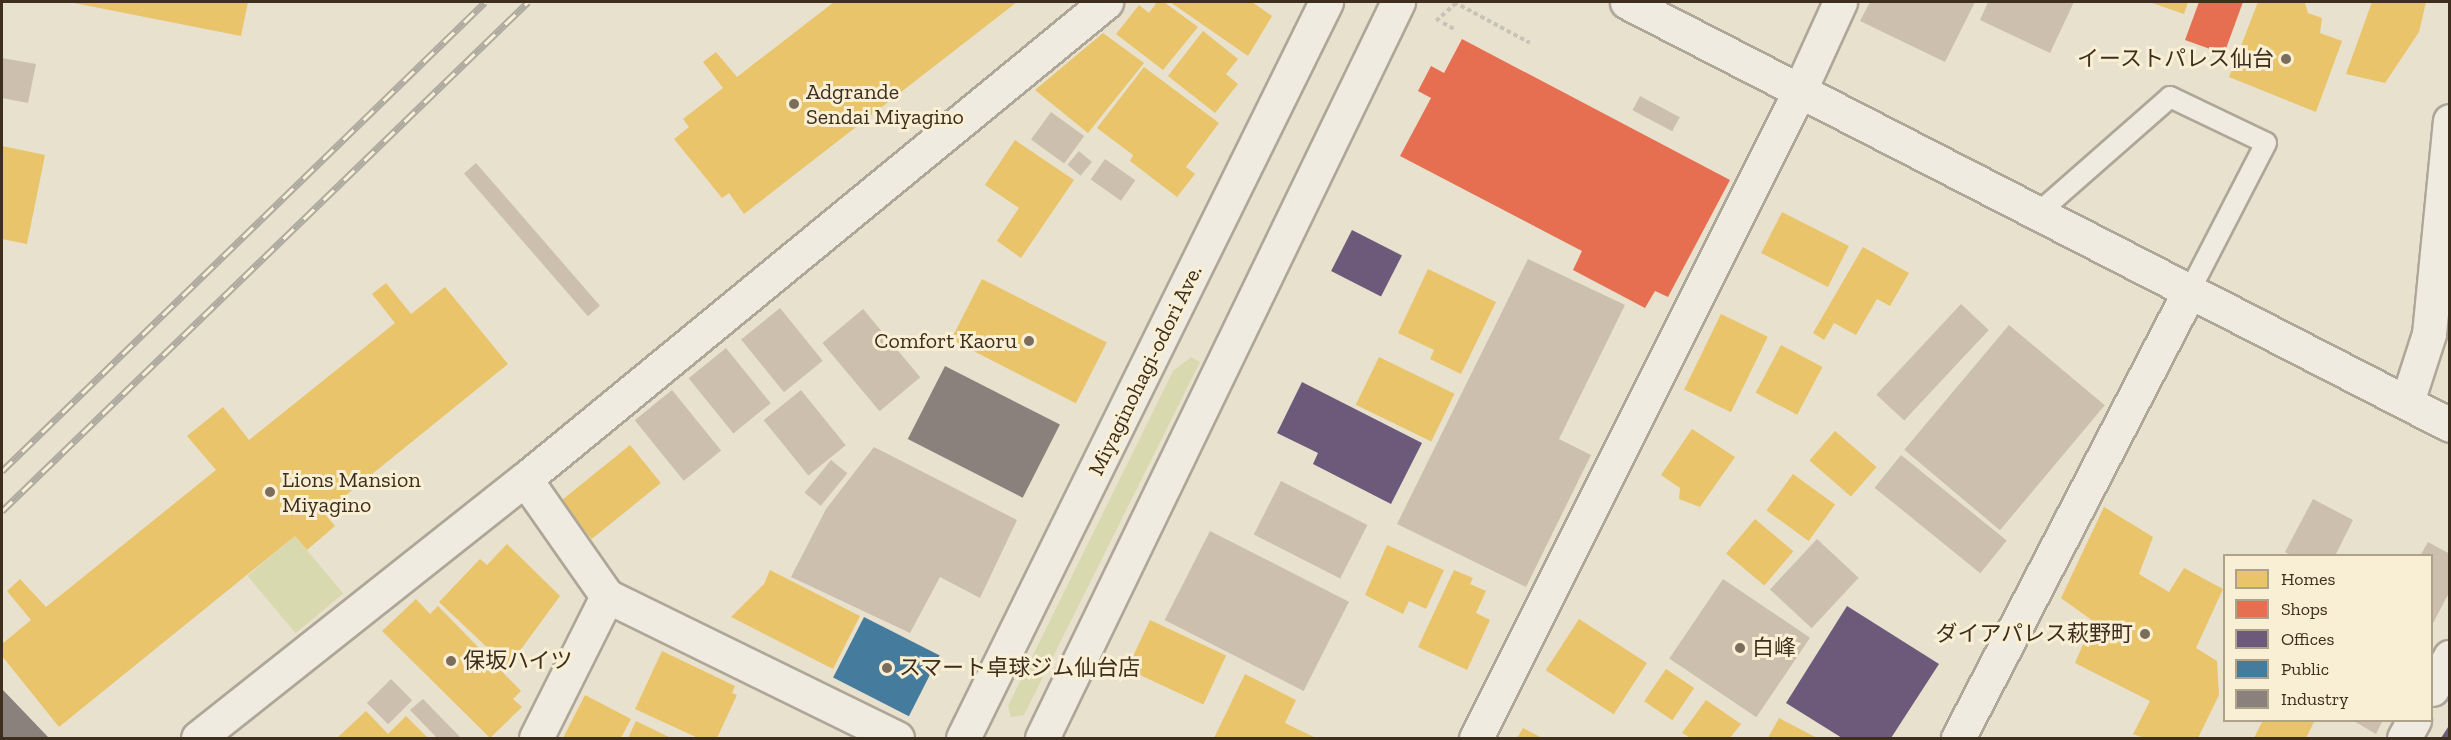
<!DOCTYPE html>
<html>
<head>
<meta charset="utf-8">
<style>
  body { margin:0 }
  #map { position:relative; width:2451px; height:740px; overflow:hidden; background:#e8e1ce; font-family:"Zilla Slab","Noto Sans JP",serif }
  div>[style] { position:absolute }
  .green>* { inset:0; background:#d8d9af; transform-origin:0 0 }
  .homes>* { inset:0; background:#e9c46a; transform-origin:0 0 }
  .shops>* { inset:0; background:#e76f51 }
  .offices>* { inset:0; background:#6d597a; transform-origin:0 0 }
  .public>* { inset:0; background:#457b9d; transform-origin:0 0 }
  .industry>* { inset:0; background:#8a817c; transform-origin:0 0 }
  .building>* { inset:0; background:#ccbfae; transform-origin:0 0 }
  .path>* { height:4px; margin-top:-2px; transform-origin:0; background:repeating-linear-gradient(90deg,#c9c2b7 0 4.5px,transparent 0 7.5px) }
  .roads { filter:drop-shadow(2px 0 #aea697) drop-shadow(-2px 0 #aea697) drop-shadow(0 2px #aea697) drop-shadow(0 -2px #aea697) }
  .service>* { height:20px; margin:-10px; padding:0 10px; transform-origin:10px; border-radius:10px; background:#efebe1 }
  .minor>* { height:33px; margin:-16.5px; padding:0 16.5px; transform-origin:16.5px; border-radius:16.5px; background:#efebe1 }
  .tertiary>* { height:33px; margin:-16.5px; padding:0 16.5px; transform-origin:16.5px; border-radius:16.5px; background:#efebe1 }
  .rail>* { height:7px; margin-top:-3.5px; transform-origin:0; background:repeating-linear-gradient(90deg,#f9efd4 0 14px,#afaaa0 0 28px); box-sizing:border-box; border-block:2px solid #afaaa0 }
  .dots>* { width:16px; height:16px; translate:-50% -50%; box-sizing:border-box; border:3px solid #f9efd4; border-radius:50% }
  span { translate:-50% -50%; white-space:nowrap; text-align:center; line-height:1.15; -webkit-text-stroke:6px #f9efd4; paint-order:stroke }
  .poi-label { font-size:22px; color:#3e2e1d }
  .right { translate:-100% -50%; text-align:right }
  .left { translate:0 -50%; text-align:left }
  .street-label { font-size:22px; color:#3e2e1d }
  .frame { position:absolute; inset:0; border:3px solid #3e2e1d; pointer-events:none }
  .legend { position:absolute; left:2223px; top:554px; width:210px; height:168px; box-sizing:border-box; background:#f9efd4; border:2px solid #aea28b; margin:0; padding:8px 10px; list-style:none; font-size:18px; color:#3e2e1d }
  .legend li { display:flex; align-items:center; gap:12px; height:30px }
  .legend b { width:30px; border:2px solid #aea28b }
</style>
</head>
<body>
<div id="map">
  <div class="green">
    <i style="clip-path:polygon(1191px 357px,1200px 362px,1024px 715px,1011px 717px,1008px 706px,1173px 371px)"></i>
    <i style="left:295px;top:536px;width:75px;height:62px;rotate:50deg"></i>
  </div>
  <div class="homes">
    <i style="clip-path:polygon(834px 2px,1017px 2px,744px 214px,729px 193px,722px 198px,674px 139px,689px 127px,683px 119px,723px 88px,703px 62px,716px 52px,737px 77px)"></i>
    <i style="clip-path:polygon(1157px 2px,1164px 2px,1198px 27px,1163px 70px,1116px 34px,1139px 5px,1149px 13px)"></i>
    <i style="clip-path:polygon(1170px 2px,1252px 2px,1272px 16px,1248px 56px)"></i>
    <i style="clip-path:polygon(2149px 2px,2188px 2px,2184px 14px)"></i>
    <i style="clip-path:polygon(2258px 2px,2305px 3px,2308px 13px,2322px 18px,2320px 33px,2342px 41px,2316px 112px,2229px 77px)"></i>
    <i style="clip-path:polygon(2372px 2px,2426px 2px,2419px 32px,2385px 83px,2346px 74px)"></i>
    <i style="clip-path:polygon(74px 3px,74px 2px,248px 2px,241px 36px)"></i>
    <i style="clip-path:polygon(1203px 31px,1238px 59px,1226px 74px,1238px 84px,1215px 113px,1168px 76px)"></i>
    <i style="clip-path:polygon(1103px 33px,1144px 63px,1088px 133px,1035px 90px)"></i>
    <i style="clip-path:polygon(1144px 67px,1219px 123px,1186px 167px,1195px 174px,1177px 197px,1130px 161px,1133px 155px,1097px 128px)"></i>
    <i style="clip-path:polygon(1015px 140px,1074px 180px,1021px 258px,997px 241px,1019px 208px,985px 185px)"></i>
    <i style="clip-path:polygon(2px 146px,45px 155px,27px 244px,2px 239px)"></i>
    <i style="left:1782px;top:212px;width:75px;height:46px;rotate:27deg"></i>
    <i style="clip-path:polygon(1863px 247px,1909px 273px,1890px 306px,1877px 299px,1856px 335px,1834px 323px,1824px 340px,1813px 333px)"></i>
    <i style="clip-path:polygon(1428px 269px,1496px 302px,1461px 374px,1430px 359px,1434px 350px,1398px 333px)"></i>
    <i style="left:982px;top:279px;width:140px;height:68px;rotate:27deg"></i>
    <i style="clip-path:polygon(386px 283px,411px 314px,445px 287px,508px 364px,324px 513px,335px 526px,307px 550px,295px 536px,59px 727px,2px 656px,2px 644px,31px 620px,7px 591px,20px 579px,46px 607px,216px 470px,187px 436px,223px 407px,249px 440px,395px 323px,372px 294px)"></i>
    <i style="left:1721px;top:314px;width:52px;height:84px;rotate:26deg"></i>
    <i style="left:1781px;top:345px;width:47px;height:54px;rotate:28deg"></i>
    <i style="left:1379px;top:357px;width:84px;height:53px;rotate:26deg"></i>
    <i style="clip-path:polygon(1692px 429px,1735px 457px,1700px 507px,1679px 499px,1680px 488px,1661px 475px)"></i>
    <i style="left:1835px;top:431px;width:55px;height:39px;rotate:41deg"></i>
    <i style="left:630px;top:445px;width:49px;height:89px;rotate:51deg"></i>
    <i style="left:1793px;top:474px;width:52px;height:45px;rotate:36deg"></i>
    <i style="clip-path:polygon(2104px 507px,2153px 537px,2139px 574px,2169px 592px,2184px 568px,2223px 589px,2196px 648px,2217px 661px,2219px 695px,2198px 738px,2144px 738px,2133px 734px,2150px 701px,2075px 663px,2093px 621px,2061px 598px)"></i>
    <i style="left:1755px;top:519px;width:50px;height:45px;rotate:40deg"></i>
    <i style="clip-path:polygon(507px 544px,560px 596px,508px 667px,439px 602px,480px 559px,487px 565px)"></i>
    <i style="clip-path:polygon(1387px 545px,1444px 570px,1426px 609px,1409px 601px,1403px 614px,1365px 595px)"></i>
    <i style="clip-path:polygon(770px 570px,860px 616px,833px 669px,731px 617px,764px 584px)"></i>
    <i style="clip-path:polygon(1454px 570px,1473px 578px,1470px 584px,1486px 591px,1476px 613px,1490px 620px,1467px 670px,1418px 647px)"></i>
    <i style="clip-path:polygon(416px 599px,430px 614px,438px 606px,521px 691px,513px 699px,522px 707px,490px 738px,382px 631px)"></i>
    <i style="left:1579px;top:619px;width:81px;height:61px;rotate:33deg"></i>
    <i style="left:1150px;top:620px;width:84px;height:54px;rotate:25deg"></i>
    <i style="clip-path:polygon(662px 651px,735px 686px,732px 693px,737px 695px,717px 738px,698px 738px,635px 709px)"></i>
    <i style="left:1666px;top:669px;width:34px;height:39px;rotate:34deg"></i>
    <i style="clip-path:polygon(1245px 674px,1296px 700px,1285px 723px,1316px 738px,1214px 738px)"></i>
    <i style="clip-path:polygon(585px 695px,631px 719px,621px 738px,563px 738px)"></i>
    <i style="clip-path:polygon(1706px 700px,1741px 724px,1730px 738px,1691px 738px,1682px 733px)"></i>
    <i style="clip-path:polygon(366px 711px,388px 734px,406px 716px,428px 738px,337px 738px)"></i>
    <i style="clip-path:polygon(1779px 718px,1817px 738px,1768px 738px)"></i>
    <i style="clip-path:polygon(2263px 720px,2315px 720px,2306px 738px,2254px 738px)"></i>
    <i style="clip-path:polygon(636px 721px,671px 738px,628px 738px)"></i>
    <i style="clip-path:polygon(1523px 728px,1542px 738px,1517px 738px)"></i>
  </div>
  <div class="shops">
    <i style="clip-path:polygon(2199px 2px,2243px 2px,2224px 54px,2185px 40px)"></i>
    <i style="clip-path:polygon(1462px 39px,1730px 180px,1668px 297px,1655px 291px,1645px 308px,1573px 270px,1582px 251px,1400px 156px,1431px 98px,1418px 91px,1431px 66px,1444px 73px)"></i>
  </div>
  <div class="offices">
    <i style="left:1352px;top:230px;width:56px;height:46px;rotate:27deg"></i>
    <i style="clip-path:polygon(1302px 382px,1422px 443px,1391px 504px,1313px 464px,1318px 453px,1277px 433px)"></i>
    <i style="clip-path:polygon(1847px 606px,1939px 664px,1891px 738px,1842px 738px,1786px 703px)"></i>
    <i style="clip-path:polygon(2450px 724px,2450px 738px,2441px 738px)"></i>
  </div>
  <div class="public">
    <i style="left:864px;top:617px;width:85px;height:68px;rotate:27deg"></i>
  </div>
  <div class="industry">
    <i style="left:945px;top:366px;width:129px;height:82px;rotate:27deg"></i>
    <i style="clip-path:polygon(2px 689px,49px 738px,2px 738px)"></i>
  </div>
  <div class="building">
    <i style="clip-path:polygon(1870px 2px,1975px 2px,1945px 62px,1860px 21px)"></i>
    <i style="clip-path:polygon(1988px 2px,2074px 2px,2050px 53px,1980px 20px)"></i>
    <i style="clip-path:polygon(2px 58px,36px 64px,28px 103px,2px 98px)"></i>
    <i style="left:1640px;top:96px;width:45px;height:16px;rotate:28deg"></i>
    <i style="left:1051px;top:112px;width:41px;height:34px;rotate:36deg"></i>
    <i style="left:1079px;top:151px;width:17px;height:18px;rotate:40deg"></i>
    <i style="left:1105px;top:159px;width:37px;height:25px;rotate:35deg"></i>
    <i style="left:476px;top:163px;width:189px;height:16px;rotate:49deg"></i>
    <i style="clip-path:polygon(1528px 259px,1625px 305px,1559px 439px,1591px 455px,1526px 587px,1397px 524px)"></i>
    <i style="left:1961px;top:304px;width:38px;height:124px;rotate:43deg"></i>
    <i style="left:780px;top:308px;width:68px;height:50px;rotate:51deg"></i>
    <i style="left:863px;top:309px;width:89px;height:53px;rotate:50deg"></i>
    <i style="left:2009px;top:325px;width:125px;height:163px;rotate:40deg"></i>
    <i style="left:726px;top:348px;width:71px;height:48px;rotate:51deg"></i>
    <i style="left:672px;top:390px;width:78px;height:48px;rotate:51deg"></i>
    <i style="left:801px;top:390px;width:71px;height:48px;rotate:51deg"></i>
    <i style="clip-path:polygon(874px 447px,1017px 520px,980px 598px,940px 577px,910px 633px,791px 577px,826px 509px)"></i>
    <i style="left:1901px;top:455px;width:136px;height:42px;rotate:39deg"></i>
    <i style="left:831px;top:460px;width:21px;height:42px;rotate:39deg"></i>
    <i style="left:1281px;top:481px;width:97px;height:60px;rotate:27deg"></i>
    <i style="clip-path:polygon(2313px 499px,2353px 520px,2335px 556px,2292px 556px,2285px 552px)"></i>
    <i style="left:1210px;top:531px;width:156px;height:100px;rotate:27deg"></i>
    <i style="left:1817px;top:539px;width:57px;height:69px;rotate:43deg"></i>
    <i style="clip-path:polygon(2428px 542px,2450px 554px,2450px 591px,2432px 625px,2432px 556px,2420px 556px)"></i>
    <i style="left:1723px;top:579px;width:105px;height:96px;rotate:34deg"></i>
    <i style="left:391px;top:679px;width:30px;height:34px;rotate:45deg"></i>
    <i style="clip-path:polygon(423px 699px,461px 738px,437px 738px,410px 710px)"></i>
    <i style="clip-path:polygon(2352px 720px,2383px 720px,2376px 734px)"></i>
  </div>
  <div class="path">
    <i style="left:1454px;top:2px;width:86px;rotate:28.3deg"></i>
    <i style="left:1436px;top:21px;width:27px;rotate:-42deg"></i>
    <i style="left:1443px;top:23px;width:15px;rotate:28deg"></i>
  </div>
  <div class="roads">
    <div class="service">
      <i style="left:2037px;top:214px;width:177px;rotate:-41.3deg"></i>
      <i style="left:2170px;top:97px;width:106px;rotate:25.6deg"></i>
      <i style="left:2266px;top:143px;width:168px;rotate:117.3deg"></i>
    </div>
    <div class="minor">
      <i style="left:2407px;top:402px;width:71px;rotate:-72.1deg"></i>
      <i style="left:2429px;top:334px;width:214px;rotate:-84.4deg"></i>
      <i style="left:525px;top:479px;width:143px;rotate:55deg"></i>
      <i style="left:607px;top:596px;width:323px;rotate:26.1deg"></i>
      <i style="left:2432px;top:689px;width:37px;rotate:-61deg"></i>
      <i style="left:198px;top:738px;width:417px;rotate:-38.4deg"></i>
      <i style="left:525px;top:479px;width:752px;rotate:-39.39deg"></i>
      <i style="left:536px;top:738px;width:159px;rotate:-63.4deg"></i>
      <i style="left:1476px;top:738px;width:722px;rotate:-63.43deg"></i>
      <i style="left:1799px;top:92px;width:99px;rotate:-65.5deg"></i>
      <i style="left:1958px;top:738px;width:502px;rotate:-62.62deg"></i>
      <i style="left:2404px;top:738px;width:21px;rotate:-61deg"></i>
    </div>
    <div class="tertiary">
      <i style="left:1627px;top:2px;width:925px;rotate:27.2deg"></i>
      <i style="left:963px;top:738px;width:821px;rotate:-63.75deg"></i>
      <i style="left:1042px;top:738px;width:818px;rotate:-64.19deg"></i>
    </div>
  </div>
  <div class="rail">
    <i style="left:2px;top:471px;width:673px;rotate:-44.16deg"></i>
    <i style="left:2px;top:511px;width:732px;rotate:-44.06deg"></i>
  </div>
  <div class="dots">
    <i style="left:2286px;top:59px;background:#7a6d5b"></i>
    <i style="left:794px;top:104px;background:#7a6d5b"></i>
    <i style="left:1029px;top:341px;background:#7a6d5b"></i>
    <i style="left:270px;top:492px;background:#7a6d5b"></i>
    <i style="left:2145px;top:634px;background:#7a6d5b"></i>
    <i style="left:1740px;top:648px;background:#7a6d5b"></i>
    <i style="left:451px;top:661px;background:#7a6d5b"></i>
    <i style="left:887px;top:668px;background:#7a6d5b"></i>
  </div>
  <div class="poi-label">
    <span class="right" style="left:2274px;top:59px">イーストパレス仙台</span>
    <span class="left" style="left:806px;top:104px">Adgrande<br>Sendai Miyagino</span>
    <span class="right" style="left:1017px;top:341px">Comfort Kaoru</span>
    <span class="left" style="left:282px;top:492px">Lions Mansion<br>Miyagino</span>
    <span class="right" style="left:2133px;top:634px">ダイアパレス萩野町</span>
    <span class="left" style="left:1752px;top:648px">白峰</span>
    <span class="left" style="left:463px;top:661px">保坂ハイツ</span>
    <span class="left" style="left:899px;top:668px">スマート卓球ジム仙台店</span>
  </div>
  <div class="street-label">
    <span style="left:1145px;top:370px;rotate:-64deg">Miyaginohagi-odori Ave.</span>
  </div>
  <div class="frame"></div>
  <ul class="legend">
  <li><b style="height:16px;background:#e9c46a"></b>Homes</li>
  <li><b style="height:16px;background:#e76f51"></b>Shops</li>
  <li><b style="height:16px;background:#6d597a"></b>Offices</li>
  <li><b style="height:16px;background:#457b9d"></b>Public</li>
  <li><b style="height:16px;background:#8a817c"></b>Industry</li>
  </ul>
</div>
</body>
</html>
